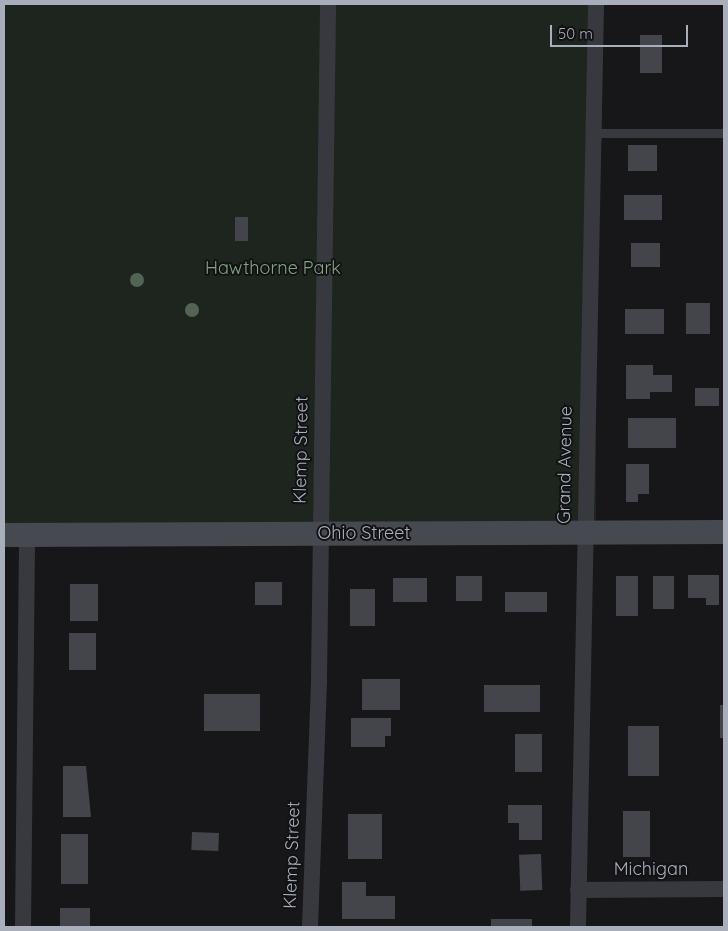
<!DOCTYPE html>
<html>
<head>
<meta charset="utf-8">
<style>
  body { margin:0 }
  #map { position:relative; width:728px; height:931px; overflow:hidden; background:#17171a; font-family:Quicksand,sans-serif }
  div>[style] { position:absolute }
  .green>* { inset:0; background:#1d251e; transform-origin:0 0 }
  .building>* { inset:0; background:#43454a; transform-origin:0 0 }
  .lane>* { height:9px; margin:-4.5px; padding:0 4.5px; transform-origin:4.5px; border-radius:4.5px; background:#38393f }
  .street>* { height:16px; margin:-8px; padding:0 8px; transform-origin:8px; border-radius:8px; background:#38393f }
  .secondary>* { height:24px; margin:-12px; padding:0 12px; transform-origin:12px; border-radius:12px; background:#46494f }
  .trees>* { width:14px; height:14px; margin:-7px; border-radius:50%; background:#516552 }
  span { translate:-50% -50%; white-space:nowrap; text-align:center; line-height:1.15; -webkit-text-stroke:4px #121215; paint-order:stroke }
  .park-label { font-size:18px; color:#80a580 }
  .street-label { font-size:18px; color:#a9afba }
  .frame { position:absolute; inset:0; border:5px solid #a9afba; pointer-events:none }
  .scale { position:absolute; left:550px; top:25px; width:138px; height:22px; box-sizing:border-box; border:2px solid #a9afba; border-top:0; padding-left:6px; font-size:15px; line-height:18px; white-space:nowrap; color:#a9afba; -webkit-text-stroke:4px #121215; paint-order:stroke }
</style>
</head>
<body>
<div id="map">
  <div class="green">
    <i style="left:4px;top:4px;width:592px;height:531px"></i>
  </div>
  <div class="building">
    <i style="left:640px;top:35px;width:22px;height:38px"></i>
    <i style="left:628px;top:145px;width:29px;height:26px"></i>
    <i style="left:624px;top:195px;width:38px;height:25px"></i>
    <i style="left:235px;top:217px;width:13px;height:24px"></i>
    <i style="left:631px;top:243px;width:29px;height:24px"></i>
    <i style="left:686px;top:303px;width:24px;height:31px"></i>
    <i style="left:625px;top:309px;width:39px;height:25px"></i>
    <i style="clip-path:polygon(626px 365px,653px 365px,653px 375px,672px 375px,672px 392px,650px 392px,650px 399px,626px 399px)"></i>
    <i style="left:695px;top:388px;width:24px;height:18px"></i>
    <i style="left:628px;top:418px;width:48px;height:30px"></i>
    <i style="clip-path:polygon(626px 464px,649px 464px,649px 494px,638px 494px,638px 502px,626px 502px)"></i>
    <i style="clip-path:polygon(688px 575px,719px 575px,719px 605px,706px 605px,706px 598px,688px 598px)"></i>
    <i style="left:456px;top:576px;width:26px;height:25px"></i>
    <i style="left:616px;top:576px;width:22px;height:40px"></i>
    <i style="left:653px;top:576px;width:21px;height:33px"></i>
    <i style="left:393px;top:578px;width:34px;height:24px"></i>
    <i style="left:255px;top:582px;width:27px;height:23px"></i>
    <i style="left:70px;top:584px;width:28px;height:37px"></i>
    <i style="left:350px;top:589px;width:25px;height:37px"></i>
    <i style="left:505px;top:592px;width:42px;height:20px"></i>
    <i style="left:69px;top:633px;width:27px;height:37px"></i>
    <i style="left:362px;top:679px;width:38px;height:31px"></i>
    <i style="left:484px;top:685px;width:56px;height:27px"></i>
    <i style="left:204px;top:694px;width:56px;height:37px"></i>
    <i style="left:720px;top:705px;width:4px;height:33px"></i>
    <i style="clip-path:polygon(351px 718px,391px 718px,391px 736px,385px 736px,385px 747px,351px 747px)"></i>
    <i style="left:628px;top:726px;width:31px;height:50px"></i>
    <i style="left:515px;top:734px;width:27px;height:38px"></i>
    <i style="clip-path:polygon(63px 766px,86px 766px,91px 817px,63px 817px)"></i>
    <i style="clip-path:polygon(508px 805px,542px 805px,542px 840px,519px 840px,519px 823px,508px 823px)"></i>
    <i style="left:623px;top:811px;width:27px;height:46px"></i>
    <i style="left:348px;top:814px;width:34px;height:45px"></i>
    <i style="left:192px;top:832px;width:27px;height:18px;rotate:2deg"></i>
    <i style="left:61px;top:834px;width:27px;height:50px"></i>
    <i style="left:541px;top:854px;width:36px;height:22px;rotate:88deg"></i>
    <i style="clip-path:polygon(342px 882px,366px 882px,366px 896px,395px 896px,395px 919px,342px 919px)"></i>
    <i style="left:60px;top:908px;width:30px;height:19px"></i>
    <i style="left:491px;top:919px;width:41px;height:8px"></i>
  </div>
  <div class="lane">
    <i style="left:593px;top:133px;width:131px"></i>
  </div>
  <div class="street">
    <i style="left:578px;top:890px;width:146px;rotate:-0.4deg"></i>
    <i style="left:23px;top:927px;width:392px;rotate:-89.4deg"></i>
    <i style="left:310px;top:927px;width:249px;rotate:-87.9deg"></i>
    <i style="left:319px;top:678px;width:674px;rotate:-89.23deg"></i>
    <i style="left:578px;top:927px;width:923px;rotate:-88.88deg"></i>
  </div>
  <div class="secondary">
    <i style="left:4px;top:535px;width:720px;rotate:-0.24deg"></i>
  </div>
  <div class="trees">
    <i style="left:137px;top:280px"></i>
    <i style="left:192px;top:310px"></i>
  </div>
  <div class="park-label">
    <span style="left:273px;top:268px">Hawthorne Park</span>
  </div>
  <div class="street-label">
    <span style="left:301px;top:450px;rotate:-89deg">Klemp Street</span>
    <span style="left:565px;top:465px;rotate:-89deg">Grand Avenue</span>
    <span style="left:364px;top:533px">Ohio Street</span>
    <span style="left:292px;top:855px;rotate:-88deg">Klemp Street</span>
    <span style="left:651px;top:869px">Michigan</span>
  </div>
  <div class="frame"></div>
  <div class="scale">50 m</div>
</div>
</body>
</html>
